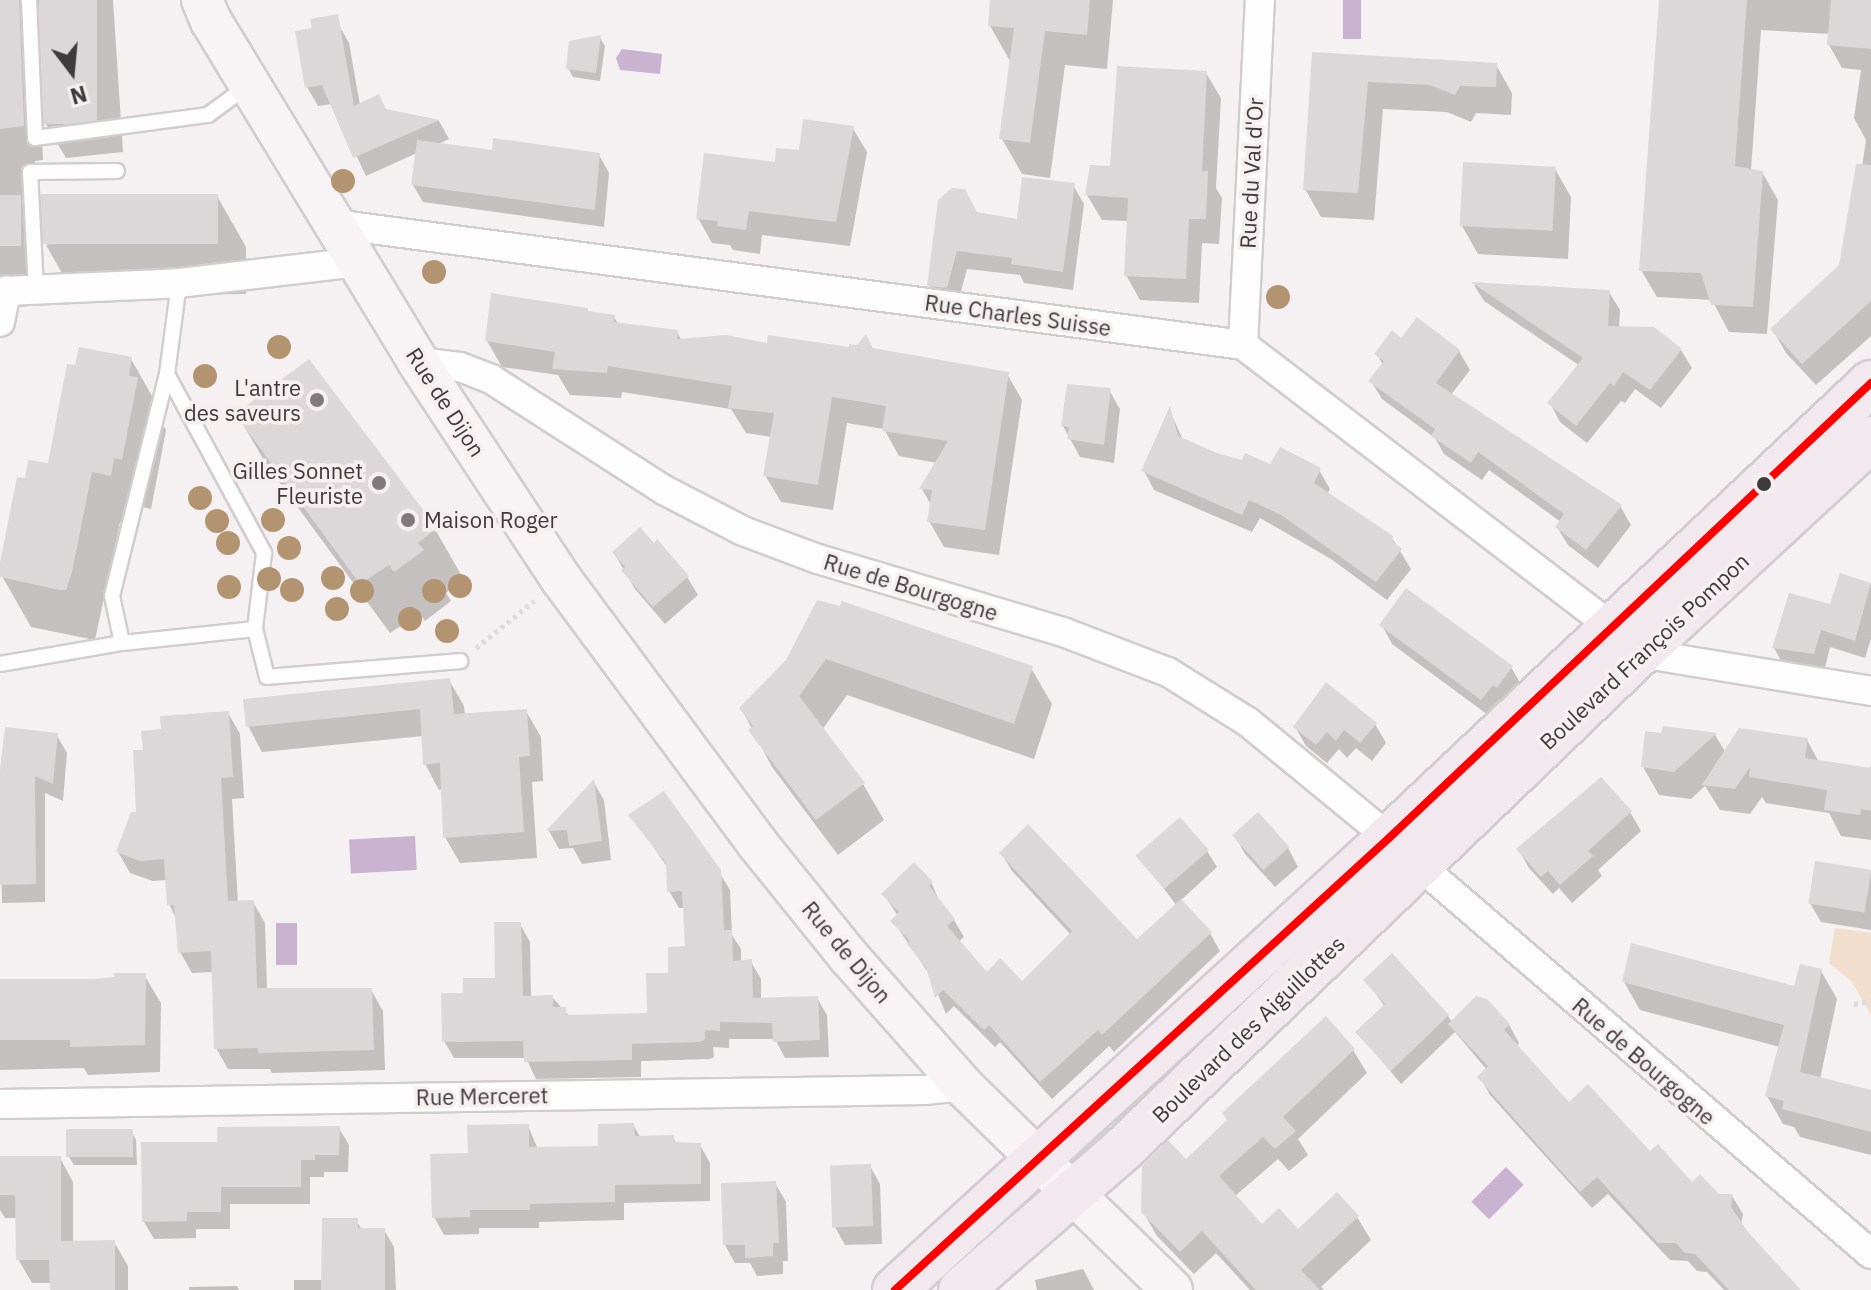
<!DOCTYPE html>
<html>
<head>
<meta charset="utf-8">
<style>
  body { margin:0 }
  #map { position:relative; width:1871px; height:1290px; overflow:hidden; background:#f5f0f1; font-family:"IBM Plex Sans",sans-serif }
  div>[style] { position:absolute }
  .green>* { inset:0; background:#f2decc }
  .water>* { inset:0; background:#cab3d1; transform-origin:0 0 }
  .shadow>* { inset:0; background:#0003 }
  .building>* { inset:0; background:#dcd8d9; transform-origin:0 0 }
  .path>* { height:5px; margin-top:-2.5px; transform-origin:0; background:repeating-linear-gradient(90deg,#dcdcdc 0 4px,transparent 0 8px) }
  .roads { filter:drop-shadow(2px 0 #d1cdce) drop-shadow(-2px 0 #d1cdce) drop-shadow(0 2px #d1cdce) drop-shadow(0 -2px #d1cdce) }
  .lane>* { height:14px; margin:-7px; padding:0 7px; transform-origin:7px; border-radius:7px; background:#fefdfd }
  .street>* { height:28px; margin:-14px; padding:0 14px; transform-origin:14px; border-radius:14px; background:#fefdfd }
  .secondary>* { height:40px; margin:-20px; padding:0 20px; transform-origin:20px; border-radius:20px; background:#f8f3f5 }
  .primary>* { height:44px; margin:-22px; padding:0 22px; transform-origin:22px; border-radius:22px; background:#f2e9ee }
  .bus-1>* { height:8px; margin:-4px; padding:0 4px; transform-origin:4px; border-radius:4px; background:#f00 }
  .trees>* { width:24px; height:24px; margin:-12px; border-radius:50%; background:#b29570 }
  .dots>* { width:22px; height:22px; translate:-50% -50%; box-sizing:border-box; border:4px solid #f6eff0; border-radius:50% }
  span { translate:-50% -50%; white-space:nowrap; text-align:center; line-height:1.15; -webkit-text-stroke:7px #f6eff0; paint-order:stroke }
  .street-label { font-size:22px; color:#3e3b3c }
  .poi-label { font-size:22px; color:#3e3b3c }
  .right { translate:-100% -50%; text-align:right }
  .left { translate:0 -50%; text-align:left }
  .north { position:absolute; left:32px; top:32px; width:80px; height:80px; -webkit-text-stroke:6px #f6eff0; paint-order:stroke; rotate:164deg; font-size:22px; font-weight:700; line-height:32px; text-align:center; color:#3e3b3c }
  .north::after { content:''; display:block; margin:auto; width:28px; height:36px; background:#3e3b3c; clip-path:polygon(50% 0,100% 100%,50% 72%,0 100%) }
</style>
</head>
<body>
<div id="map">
  <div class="green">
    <i style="clip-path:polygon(1835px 928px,1871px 933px,1871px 1015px,1852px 982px,1829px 963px)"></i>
  </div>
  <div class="water">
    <i style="left:1343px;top:0;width:18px;height:39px"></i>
    <i style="clip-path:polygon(622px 49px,662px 54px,660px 74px,620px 70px,616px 58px)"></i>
    <i style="left:415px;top:836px;width:34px;height:66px;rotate:87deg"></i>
    <i style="left:276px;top:923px;width:21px;height:42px"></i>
    <i style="left:1506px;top:1167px;width:25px;height:49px;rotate:45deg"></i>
  </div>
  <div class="shadow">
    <i style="clip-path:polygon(0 0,113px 0,123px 152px,66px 158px,46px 124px,42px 27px,38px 36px,43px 160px,35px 161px,42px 280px,36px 280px,37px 305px,10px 308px,0 290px)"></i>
    <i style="clip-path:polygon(992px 0,1113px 0,1107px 69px,1065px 65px,1050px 178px,1022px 174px,1002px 139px,1010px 61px,990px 26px)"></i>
    <i style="clip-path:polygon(1661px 0,1871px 0,1871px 336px,1816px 385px,1786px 353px,1773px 330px,1841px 266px,1855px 215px,1866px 140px,1854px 118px,1861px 70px,1842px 68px,1829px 45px,1830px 34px,1761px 30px,1751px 170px,1762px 172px,1778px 200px,1767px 334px,1729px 332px,1712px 300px,1657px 297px,1641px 270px)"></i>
    <i style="clip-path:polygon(339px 25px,349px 43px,360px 105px,439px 121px,449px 139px,436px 145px,494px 152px,599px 155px,609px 173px,604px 227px,423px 202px,413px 185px,417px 153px,366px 176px,332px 104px,318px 106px,307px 87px)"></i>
    <i style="clip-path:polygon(600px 38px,605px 46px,600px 81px,573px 77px,568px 68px)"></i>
    <i style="clip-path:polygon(1314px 54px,1496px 65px,1512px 93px,1511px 115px,1476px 113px,1471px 122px,1447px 112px,1383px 109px,1374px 220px,1321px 217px,1305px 189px)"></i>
    <i style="clip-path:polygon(1206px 73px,1221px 98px,1216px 188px,1222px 198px,1219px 244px,1202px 243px,1199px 303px,1140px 300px,1126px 275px,1129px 221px,1102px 220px,1087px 195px)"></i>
    <i style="clip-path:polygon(852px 127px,867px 152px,850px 246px,762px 235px,760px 254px,733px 250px,730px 245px,712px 243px,698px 218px,800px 152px)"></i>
    <i style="clip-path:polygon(1555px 169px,1571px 197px,1568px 259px,1478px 254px,1462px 226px)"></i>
    <i style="clip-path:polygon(1073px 185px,1084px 204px,1073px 290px,1024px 283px,1020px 275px,967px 269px,957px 306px,940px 304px,929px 285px,977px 214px,1018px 222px)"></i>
    <i style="clip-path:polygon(217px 196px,246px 247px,246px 294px,75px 296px,46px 245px)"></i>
    <i style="clip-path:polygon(1474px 285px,1609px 292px,1620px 310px,1619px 328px,1681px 350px,1692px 368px,1661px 408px,1635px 389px,1625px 403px,1621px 401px,1587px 443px,1560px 422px,1550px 403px,1580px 366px,1484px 301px)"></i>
    <i style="clip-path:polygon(589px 313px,614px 317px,619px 325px,677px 332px,682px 341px,872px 349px,1007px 374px,1022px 400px,999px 555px,944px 547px,929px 521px,931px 505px,922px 489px,937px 463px,899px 456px,884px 429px,847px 423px,833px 510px,781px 502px,765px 475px,772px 437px,746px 433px,731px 409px,622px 392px,621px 398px,570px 395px,558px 375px,502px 367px,487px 341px)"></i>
    <i style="clip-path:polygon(1402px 341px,1459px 351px,1470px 370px,1451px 395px,1620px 506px,1631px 525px,1598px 568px,1568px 545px,1557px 527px,1561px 522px,1489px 470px,1482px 480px,1444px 454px,1435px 438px,1382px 399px,1371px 381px,1383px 365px,1377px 354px)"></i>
    <i style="clip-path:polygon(131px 359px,160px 410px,159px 417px,166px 430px,151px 509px,143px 507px,139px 526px,120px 522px,95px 640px,31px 627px,2px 576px,61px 503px,77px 368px)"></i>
    <i style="clip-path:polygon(1109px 390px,1120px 409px,1114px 463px,1080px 457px,1063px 426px)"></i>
    <i style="clip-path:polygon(1170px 411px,1183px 440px,1216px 455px,1271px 466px,1319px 470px,1330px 489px,1327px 494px,1392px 538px,1411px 569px,1387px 600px,1331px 559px,1260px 518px,1252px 532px,1154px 490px,1144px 471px)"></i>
    <i style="clip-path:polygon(237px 414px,435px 529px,464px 580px,446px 593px,451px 601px,425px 621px,420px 614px,390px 633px,266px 464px)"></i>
    <i style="clip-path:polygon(614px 553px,687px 577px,698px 595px,665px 624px,635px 589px)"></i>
    <i style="clip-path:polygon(1842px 576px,1871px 585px,1871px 639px,1865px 658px,1830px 647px,1824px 672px,1784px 666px,1774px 648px,1832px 606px)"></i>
    <i style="clip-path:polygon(818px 603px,1031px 668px,1052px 704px,1034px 759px,847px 695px,822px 730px,863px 784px,884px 820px,838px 855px,772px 767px,741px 708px,787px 661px)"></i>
    <i style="clip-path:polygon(1382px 625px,1511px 667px,1522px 686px,1492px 718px,1392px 644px)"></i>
    <i style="clip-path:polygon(449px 680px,464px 706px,465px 715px,526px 711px,541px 737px,543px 781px,532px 782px,537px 858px,460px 863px,445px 837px,443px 789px,439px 790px,425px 764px,423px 736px,262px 752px,248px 726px)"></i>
    <i style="clip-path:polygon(228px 713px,240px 734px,244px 798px,232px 799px,238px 903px,253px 902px,265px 923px,267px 990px,371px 990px,383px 1011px,385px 1070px,272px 1073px,270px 1069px,228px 1069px,216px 1048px,214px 972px,192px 973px,180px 952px,177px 920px,169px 904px,167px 880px,153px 881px,130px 873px,118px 852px,138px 814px,145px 752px,163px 731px)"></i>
    <i style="clip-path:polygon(1375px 724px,1386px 743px,1372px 761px,1356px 748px,1347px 758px,1339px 749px,1327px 763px,1306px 746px,1295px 727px)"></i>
    <i style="clip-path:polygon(1664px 728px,1715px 735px,1726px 753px,1807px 740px,1819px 762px,1868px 770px,1871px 766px,1871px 840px,1841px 836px,1829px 813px,1766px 803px,1762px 797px,1750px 814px,1720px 810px,1705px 786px,1691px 799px,1659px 795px,1643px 767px)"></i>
    <i style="clip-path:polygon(56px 734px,67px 753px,63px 801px,45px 793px,45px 902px,2px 903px,0 787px)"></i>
    <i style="clip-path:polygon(594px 783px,604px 800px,611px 860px,582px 864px,573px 848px,559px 849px,549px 831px)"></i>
    <i style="clip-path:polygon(1630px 812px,1641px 831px,1598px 870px,1602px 876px,1572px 903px,1559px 888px,1553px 894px,1529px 868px,1518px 849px,1554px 817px,1557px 820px)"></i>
    <i style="clip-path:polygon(631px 815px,719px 872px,730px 890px,732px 935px,741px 949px,741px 962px,751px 962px,761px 979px,761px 999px,817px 998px,827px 1015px,829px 1057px,785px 1058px,775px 1039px,729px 1039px,729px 1048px,713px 1047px,714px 1057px,710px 1059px,641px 1061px,641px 1077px,536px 1079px,526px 1058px,454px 1058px,444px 1041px,465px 995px,497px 980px,520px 924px,530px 942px,531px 997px,552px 997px,570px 1017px,649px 1015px,687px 948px,685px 908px,679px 908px,669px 891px,668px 868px)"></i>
    <i style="clip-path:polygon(1258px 815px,1288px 848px,1298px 867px,1275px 887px,1245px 854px,1235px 836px)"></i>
    <i style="clip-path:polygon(1207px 851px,1217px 867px,1180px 901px,1210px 933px,1220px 951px,1114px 1052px,1109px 1046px,1052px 1099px,1000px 1042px,995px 1047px,954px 1006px,946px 1014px,930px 975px,893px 921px,898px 916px,884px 895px,914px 865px,932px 884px,940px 903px,954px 920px,964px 937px,958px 942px,987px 974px,1022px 984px,1071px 935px,1012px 871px,1001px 853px,1137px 942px,1177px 906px,1141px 859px)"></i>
    <i style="clip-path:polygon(1871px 872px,1871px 930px,1821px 922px,1810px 903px)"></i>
    <i style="clip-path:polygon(1821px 971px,1837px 999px,1820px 1079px,1871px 1092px,1871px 1155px,1800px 1137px,1794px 1127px,1783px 1124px,1767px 1096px,1780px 1047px,1640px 1010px,1624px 982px,1795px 989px)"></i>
    <i style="clip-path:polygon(144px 975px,161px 1003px,160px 1072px,88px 1075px,84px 1068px,0 1070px,0 982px,93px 981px)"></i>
    <i style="clip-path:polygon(1366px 980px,1448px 1016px,1452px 1022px,1509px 1025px,1519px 1043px,1516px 1046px,1568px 1105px,1650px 1154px,1692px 1185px,1718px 1196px,1732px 1196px,1743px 1214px,1741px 1225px,1798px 1290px,1724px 1290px,1707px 1272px,1697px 1271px,1688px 1261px,1670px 1260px,1608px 1194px,1592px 1208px,1490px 1095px,1480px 1077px,1487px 1070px,1455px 1032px,1401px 1084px,1358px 1032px,1385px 1007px)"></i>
    <i style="clip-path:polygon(1353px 1050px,1367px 1073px,1298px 1139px,1308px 1155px,1289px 1171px,1278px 1159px,1235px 1196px,1262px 1226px,1298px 1232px,1357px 1217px,1371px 1240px,1321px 1287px,1324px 1290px,1250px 1290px,1216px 1253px,1194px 1274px,1157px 1236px,1143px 1212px,1185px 1162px)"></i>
    <i style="clip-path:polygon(633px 1125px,641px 1138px,673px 1137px,677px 1145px,700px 1145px,710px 1163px,710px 1201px,624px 1203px,624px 1220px,539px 1222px,539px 1228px,479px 1228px,479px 1234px,444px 1235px,434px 1217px,470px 1155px,528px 1126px,538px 1149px,600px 1148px)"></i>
    <i style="clip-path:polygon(339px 1128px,349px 1145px,348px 1172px,324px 1172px,324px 1177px,310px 1177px,310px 1204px,230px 1204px,230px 1229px,196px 1229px,196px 1238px,154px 1239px,144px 1222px,219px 1144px)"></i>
    <i style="clip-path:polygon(131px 1131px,136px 1140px,137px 1165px,74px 1165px,69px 1157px)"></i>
    <i style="clip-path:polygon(60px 1158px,73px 1182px,73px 1243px,114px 1242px,128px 1266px,128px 1290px,52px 1290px,51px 1283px,32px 1283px,18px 1259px,17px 1218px,5px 1218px,0 1210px,0 1159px)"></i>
    <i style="clip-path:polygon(870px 1166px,880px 1184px,882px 1244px,845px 1245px,835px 1227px)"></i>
    <i style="clip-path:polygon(775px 1183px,786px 1202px,788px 1261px,783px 1261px,783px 1274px,757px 1276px,750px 1263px,735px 1263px,725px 1245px)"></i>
    <i style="clip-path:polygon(356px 1220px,362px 1230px,384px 1230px,394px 1247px,396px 1290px,294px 1290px,294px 1280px,323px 1280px)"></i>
    <i style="clip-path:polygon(1083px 1269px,1094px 1290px,1037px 1290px,1035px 1280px)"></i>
    <i style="clip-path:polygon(237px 1286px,239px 1290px,189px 1290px,189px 1287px)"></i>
  </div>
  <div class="building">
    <i style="clip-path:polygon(0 0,19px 0,24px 126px,0 129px)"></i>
    <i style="left:39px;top:0;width:58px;height:124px"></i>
    <i style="clip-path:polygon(990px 0,1090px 0,1087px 35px,1045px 31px,1030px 143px,999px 139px,1014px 28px,988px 26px)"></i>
    <i style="clip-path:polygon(1659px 0,1747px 0,1735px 166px,1763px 171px,1753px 307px,1711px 305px,1701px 273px,1639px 271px)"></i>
    <i style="clip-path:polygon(1831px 0,1871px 0,1871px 49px,1827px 45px)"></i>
    <i style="clip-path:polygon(338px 14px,354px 106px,379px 94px,386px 109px,440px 120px,353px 158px,322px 85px,305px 88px,295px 31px,312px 28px,310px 19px)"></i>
    <i style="clip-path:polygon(601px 35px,596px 73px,566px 69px,569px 41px)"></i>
    <i style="clip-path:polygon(1312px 52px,1497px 63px,1496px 87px,1460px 86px,1455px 95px,1430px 85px,1368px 82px,1358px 193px,1303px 190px)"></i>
    <i style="clip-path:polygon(1117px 66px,1207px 71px,1202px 171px,1208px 171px,1206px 219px,1189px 219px,1186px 279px,1124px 276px,1128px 198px,1085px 195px,1090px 165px,1110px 166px)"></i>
    <i style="clip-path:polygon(803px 119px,854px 126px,836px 222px,749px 211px,746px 230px,717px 226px,718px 221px,696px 219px,704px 153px,775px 162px,776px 148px,799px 150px)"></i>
    <i style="clip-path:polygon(493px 138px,600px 153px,595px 210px,411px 185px,417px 140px,492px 150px)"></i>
    <i style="left:1463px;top:162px;width:93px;height:64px;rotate:3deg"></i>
    <i style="clip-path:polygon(1856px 164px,1871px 165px,1871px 301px,1802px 364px,1770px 329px,1839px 265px)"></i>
    <i style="clip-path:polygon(1022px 177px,1075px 183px,1063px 272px,1011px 264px,1012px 258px,957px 251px,947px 288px,927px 286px,938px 200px,952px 188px,965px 189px,977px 212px,1017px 219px)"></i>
    <i style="left:218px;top:194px;width:50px;height:177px;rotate:90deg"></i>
    <i style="left:0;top:195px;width:21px;height:51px"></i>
    <i style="clip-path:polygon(1471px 282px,1610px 290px,1608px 326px,1654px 327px,1682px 349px,1650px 390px,1623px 372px,1614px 386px,1610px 383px,1576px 426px,1547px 403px,1583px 358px)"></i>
    <i style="clip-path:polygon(491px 293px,588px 308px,588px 311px,615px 315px,614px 322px,678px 330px,677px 339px,726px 335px,767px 343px,768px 335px,849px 347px,849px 344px,857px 345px,866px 334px,873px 348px,1009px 372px,985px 530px,927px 522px,932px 490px,919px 489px,948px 441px,882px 431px,886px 406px,832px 397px,818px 485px,763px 476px,774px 413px,728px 408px,732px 386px,608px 366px,607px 373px,552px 369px,555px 352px,485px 341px)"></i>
    <i style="clip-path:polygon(1417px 317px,1460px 350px,1436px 383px,1622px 505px,1586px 550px,1555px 527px,1564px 514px,1478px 452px,1471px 463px,1431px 436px,1435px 429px,1368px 381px,1384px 361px,1374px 354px,1392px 330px,1401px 338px)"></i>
    <i style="clip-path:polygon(79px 347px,132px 357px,129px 376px,138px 377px,122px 460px,114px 458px,111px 476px,92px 472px,72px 572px,66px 590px,60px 590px,0 577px,0 562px,17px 477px,25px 478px,28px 460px,48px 463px,67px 364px,75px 365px)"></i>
    <i style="clip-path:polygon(309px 359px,437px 528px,418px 543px,424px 550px,394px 572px,389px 565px,360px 584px,235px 414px)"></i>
    <i style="clip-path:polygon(1067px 384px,1111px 388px,1104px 445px,1067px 439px,1069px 427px,1061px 426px)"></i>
    <i style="clip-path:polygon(1170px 406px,1178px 436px,1217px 453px,1242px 460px,1245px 453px,1270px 464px,1280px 447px,1321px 468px,1314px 483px,1393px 536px,1393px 542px,1402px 549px,1376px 582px,1281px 515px,1249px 500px,1242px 515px,1141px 471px)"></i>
    <i style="clip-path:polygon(640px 527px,654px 543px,657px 539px,689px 576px,653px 607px,621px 570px,625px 567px,612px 552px)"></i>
    <i style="clip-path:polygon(1840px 573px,1871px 583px,1855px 641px,1821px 630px,1814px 654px,1772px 648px,1789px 593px,1830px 604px)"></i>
    <i style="clip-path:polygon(1406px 588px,1513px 666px,1497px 688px,1493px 685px,1481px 700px,1379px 625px)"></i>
    <i style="clip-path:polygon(817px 600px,840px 606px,842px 601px,1033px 666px,1014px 724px,826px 659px,799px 696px,865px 783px,816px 820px,748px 730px,753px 726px,739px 708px,786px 660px)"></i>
    <i style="clip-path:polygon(450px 678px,454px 714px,527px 709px,530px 756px,519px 757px,524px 832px,443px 838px,440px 763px,423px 765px,420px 709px,246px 727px,243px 699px)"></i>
    <i style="clip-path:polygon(1326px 682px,1377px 723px,1360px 743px,1344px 730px,1336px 741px,1327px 732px,1316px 745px,1293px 727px)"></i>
    <i style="clip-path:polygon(229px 711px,233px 777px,221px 778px,228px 901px,254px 900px,257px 988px,372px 988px,374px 1050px,258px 1053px,258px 1048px,214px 1049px,211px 951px,178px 953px,174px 905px,167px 905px,164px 859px,140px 861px,116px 852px,131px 812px,136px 812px,133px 750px,143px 750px,141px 731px,161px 729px,160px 716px)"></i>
    <i style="clip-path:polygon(1663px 726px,1717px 733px,1674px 772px,1641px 767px,1645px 731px,1661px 733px)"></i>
    <i style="clip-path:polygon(5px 727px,58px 733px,53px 784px,35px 776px,36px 884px,0 885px,0 770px)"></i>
    <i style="clip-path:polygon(1739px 728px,1808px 738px,1805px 758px,1871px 768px,1871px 811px,1861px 809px,1860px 815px,1824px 810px,1827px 790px,1749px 777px,1750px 767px,1735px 789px,1702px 785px)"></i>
    <i style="clip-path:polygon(1601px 777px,1632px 811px,1588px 851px,1593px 856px,1560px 885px,1548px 871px,1541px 877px,1516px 849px)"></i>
    <i style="clip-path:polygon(594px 779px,602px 841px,569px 846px,567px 830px,546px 831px)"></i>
    <i style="clip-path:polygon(664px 791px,721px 870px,724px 930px,732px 930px,733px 961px,752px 959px,753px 998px,818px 996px,820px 1040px,773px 1042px,772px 1023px,720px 1022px,720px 1031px,705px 1030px,705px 1039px,700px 1042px,632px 1044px,632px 1060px,524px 1062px,523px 1041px,442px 1042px,441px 993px,463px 993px,463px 978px,495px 978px,494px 922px,521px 922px,523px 996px,553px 995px,553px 1007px,566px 1007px,566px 1015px,647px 1013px,646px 973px,668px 973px,668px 947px,685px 946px,682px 891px,667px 892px,666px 863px,628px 815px)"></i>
    <i style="left:1258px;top:812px;width:47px;height:35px;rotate:48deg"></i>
    <i style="left:1180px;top:817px;width:44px;height:59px;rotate:49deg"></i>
    <i style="clip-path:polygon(1028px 824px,1137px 939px,1181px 899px,1212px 932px,1102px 1035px,1098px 1030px,1040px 1082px,989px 1025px,984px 1030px,943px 990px,935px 998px,926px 967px,907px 944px,910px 941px,890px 921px,899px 912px,881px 894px,914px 862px,933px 882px,929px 886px,955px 919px,947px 926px,987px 972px,1000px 958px,1022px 981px,1072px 931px,999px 853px)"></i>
    <i style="left:1815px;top:861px;width:57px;height:43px;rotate:9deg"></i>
    <i style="clip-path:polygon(1631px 943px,1794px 986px,1800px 964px,1822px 969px,1800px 1072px,1871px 1090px,1871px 1132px,1782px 1109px,1784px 1101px,1765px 1096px,1784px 1025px,1622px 982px)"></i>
    <i style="clip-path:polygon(1392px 953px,1449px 1015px,1391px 1071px,1355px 1032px,1385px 1004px,1363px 980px)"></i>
    <i style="clip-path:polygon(114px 973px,146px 973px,145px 1045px,70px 1047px,70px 1040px,0 1040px,0 979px,93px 979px,114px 977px)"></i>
    <i style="clip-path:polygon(1476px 996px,1487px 999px,1510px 1024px,1504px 1030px,1569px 1102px,1588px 1084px,1650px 1151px,1658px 1144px,1692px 1182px,1700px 1174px,1719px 1194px,1733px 1194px,1731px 1207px,1748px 1232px,1801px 1290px,1729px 1290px,1695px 1254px,1685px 1253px,1676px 1243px,1658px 1243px,1597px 1177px,1580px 1192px,1477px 1077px,1488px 1066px,1448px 1024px)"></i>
    <i style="clip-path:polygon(1326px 1016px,1355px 1049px,1283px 1117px,1296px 1131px,1275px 1149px,1263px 1137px,1219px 1176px,1262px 1224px,1279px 1208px,1298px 1229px,1337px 1192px,1359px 1216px,1301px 1270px,1320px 1290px,1256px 1290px,1202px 1231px,1180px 1252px,1141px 1212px,1142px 1166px,1168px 1140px,1186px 1159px,1227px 1120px,1222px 1113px)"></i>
    <i style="clip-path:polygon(634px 1123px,635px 1136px,674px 1135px,674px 1142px,701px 1143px,701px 1184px,615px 1185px,615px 1202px,530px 1204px,530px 1210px,470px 1210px,470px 1217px,432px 1218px,430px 1154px,468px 1153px,467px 1125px,529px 1124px,529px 1147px,598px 1146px,598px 1124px)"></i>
    <i style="clip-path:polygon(340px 1126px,339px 1155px,315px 1155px,315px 1160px,301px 1160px,301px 1187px,221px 1187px,221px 1212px,187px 1212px,187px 1221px,142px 1222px,141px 1142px,217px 1142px,217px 1127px)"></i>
    <i style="left:133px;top:1129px;width:28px;height:67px;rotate:90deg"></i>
    <i style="clip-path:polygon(0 1156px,61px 1156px,61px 1241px,115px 1240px,115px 1290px,50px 1290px,49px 1260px,16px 1260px,15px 1195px,0 1195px)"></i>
    <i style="left:871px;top:1164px;width:62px;height:41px;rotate:88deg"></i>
    <i style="clip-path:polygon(776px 1181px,779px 1243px,773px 1243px,773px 1256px,745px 1258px,745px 1245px,723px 1245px,721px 1183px)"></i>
    <i style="clip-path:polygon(322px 1218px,358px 1218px,358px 1228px,385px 1228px,385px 1290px,321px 1290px)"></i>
  </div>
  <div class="path">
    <i style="left:476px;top:648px;width:75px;rotate:-39deg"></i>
    <i style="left:1854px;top:1004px;width:17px;rotate:-10deg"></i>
  </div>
  <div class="roads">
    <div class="lane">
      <i style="left:29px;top:0;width:138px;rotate:87.5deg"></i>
      <i style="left:35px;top:138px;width:175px;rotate:-7.6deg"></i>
      <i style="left:208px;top:115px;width:47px;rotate:-36.4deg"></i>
      <i style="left:179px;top:283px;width:92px;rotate:97.5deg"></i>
      <i style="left:167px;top:374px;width:204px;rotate:61.5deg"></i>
      <i style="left:264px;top:553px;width:77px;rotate:96.8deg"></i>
      <i style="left:255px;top:629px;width:49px;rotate:76deg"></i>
      <i style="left:267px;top:677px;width:194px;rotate:-4.7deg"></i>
      <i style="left:36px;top:289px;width:117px;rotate:-92.9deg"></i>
      <i style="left:30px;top:172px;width:87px;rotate:-0.7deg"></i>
      <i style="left:122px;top:643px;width:48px;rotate:-102deg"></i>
      <i style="left:112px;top:596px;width:229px;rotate:-76.1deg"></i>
      <i style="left:0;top:664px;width:124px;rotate:-9.8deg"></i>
      <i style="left:122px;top:643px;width:134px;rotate:-6deg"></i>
    </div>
    <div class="street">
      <i style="left:334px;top:224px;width:917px;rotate:7.58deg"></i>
      <i style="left:1243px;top:345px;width:462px;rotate:37.4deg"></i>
      <i style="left:0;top:322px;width:32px;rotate:-79deg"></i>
      <i style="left:6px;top:291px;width:173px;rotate:-2.6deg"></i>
      <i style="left:179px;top:283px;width:181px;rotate:-6.7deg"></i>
      <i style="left:1243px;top:345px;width:345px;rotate:-87.2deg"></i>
      <i style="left:418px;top:362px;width:42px;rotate:6.8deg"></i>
      <i style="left:460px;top:367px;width:33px;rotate:21deg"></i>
      <i style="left:491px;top:379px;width:206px;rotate:32.7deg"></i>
      <i style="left:664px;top:490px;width:89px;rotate:27.4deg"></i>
      <i style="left:743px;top:531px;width:80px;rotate:20.5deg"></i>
      <i style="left:818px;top:559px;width:256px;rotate:16.6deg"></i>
      <i style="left:1063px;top:632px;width:112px;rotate:20.9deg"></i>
      <i style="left:1168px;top:672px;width:94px;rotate:32deg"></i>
      <i style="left:1248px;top:722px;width:183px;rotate:39.4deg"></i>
      <i style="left:1640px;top:653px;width:234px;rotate:9.3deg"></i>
      <i style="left:1419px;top:865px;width:596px;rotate:40.72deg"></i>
      <i style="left:0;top:1104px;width:925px;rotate:-0.87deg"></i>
      <i style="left:925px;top:1090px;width:38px;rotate:-6deg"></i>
    </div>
    <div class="secondary">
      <i style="left:202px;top:0;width:23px;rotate:67deg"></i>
      <i style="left:211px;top:21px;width:399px;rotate:58.7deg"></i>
      <i style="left:418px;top:362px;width:260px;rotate:56.6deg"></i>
      <i style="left:561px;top:579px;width:329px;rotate:53.4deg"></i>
      <i style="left:757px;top:843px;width:146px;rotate:51.1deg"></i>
      <i style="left:849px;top:957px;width:172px;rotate:48.5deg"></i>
      <i style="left:963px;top:1086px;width:292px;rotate:44.3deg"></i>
    </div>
    <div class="primary">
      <i style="left:895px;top:1290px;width:670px;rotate:-42.46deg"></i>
      <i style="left:1389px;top:838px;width:663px;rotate:-43.35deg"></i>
      <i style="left:961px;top:1290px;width:215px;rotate:-41deg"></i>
      <i style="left:1123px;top:1149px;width:716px;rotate:-43.81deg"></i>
      <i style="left:1640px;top:653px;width:315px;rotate:-42.8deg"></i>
    </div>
  </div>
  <div class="bus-1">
    <i style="left:895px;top:1290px;width:670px;rotate:-42.46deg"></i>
    <i style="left:1389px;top:838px;width:663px;rotate:-43.35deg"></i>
  </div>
  <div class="trees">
    <i style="left:343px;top:181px"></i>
    <i style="left:434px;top:272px"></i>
    <i style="left:1278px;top:297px"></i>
    <i style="left:279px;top:347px"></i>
    <i style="left:205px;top:376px"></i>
    <i style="left:200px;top:498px"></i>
    <i style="left:273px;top:520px"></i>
    <i style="left:217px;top:521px"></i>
    <i style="left:228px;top:543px"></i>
    <i style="left:289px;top:548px"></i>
    <i style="left:333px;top:578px"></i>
    <i style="left:269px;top:579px"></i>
    <i style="left:460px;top:586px"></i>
    <i style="left:229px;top:587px"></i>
    <i style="left:292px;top:590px"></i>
    <i style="left:362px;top:591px"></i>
    <i style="left:434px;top:591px"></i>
    <i style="left:337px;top:609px"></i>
    <i style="left:410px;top:619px"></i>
    <i style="left:447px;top:631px"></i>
  </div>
  <div class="dots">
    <i style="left:317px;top:400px;background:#7e7a7b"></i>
    <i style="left:379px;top:483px;background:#7e7a7b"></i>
    <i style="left:1764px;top:484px;background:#3e3b3c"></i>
    <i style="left:408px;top:520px;background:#7e7a7b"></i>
  </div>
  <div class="street-label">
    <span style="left:1251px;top:173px;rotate:-87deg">Rue du Val d'Or</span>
    <span style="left:1018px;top:315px;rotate:8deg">Rue Charles Suisse</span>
    <span style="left:446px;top:402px;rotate:57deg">Rue de Dijon</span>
    <span style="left:911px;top:587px;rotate:17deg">Rue de Bourgogne</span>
    <span style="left:1644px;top:651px;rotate:-43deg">Boulevard François Pompon</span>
    <span style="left:847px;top:952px;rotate:50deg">Rue de Dijon</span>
    <span style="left:1248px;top:1029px;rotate:-44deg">Boulevard des Aiguillottes</span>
    <span style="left:1644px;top:1061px;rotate:41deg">Rue de Bourgogne</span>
    <span style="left:482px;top:1096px;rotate:-1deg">Rue Merceret</span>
  </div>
  <div class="poi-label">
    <span class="right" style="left:301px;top:400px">L'antre<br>des saveurs</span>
    <span class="right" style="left:363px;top:483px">Gilles Sonnet<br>Fleuriste</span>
    <span class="left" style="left:424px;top:520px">Maison Roger</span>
  </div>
  <div class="north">N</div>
</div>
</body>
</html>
